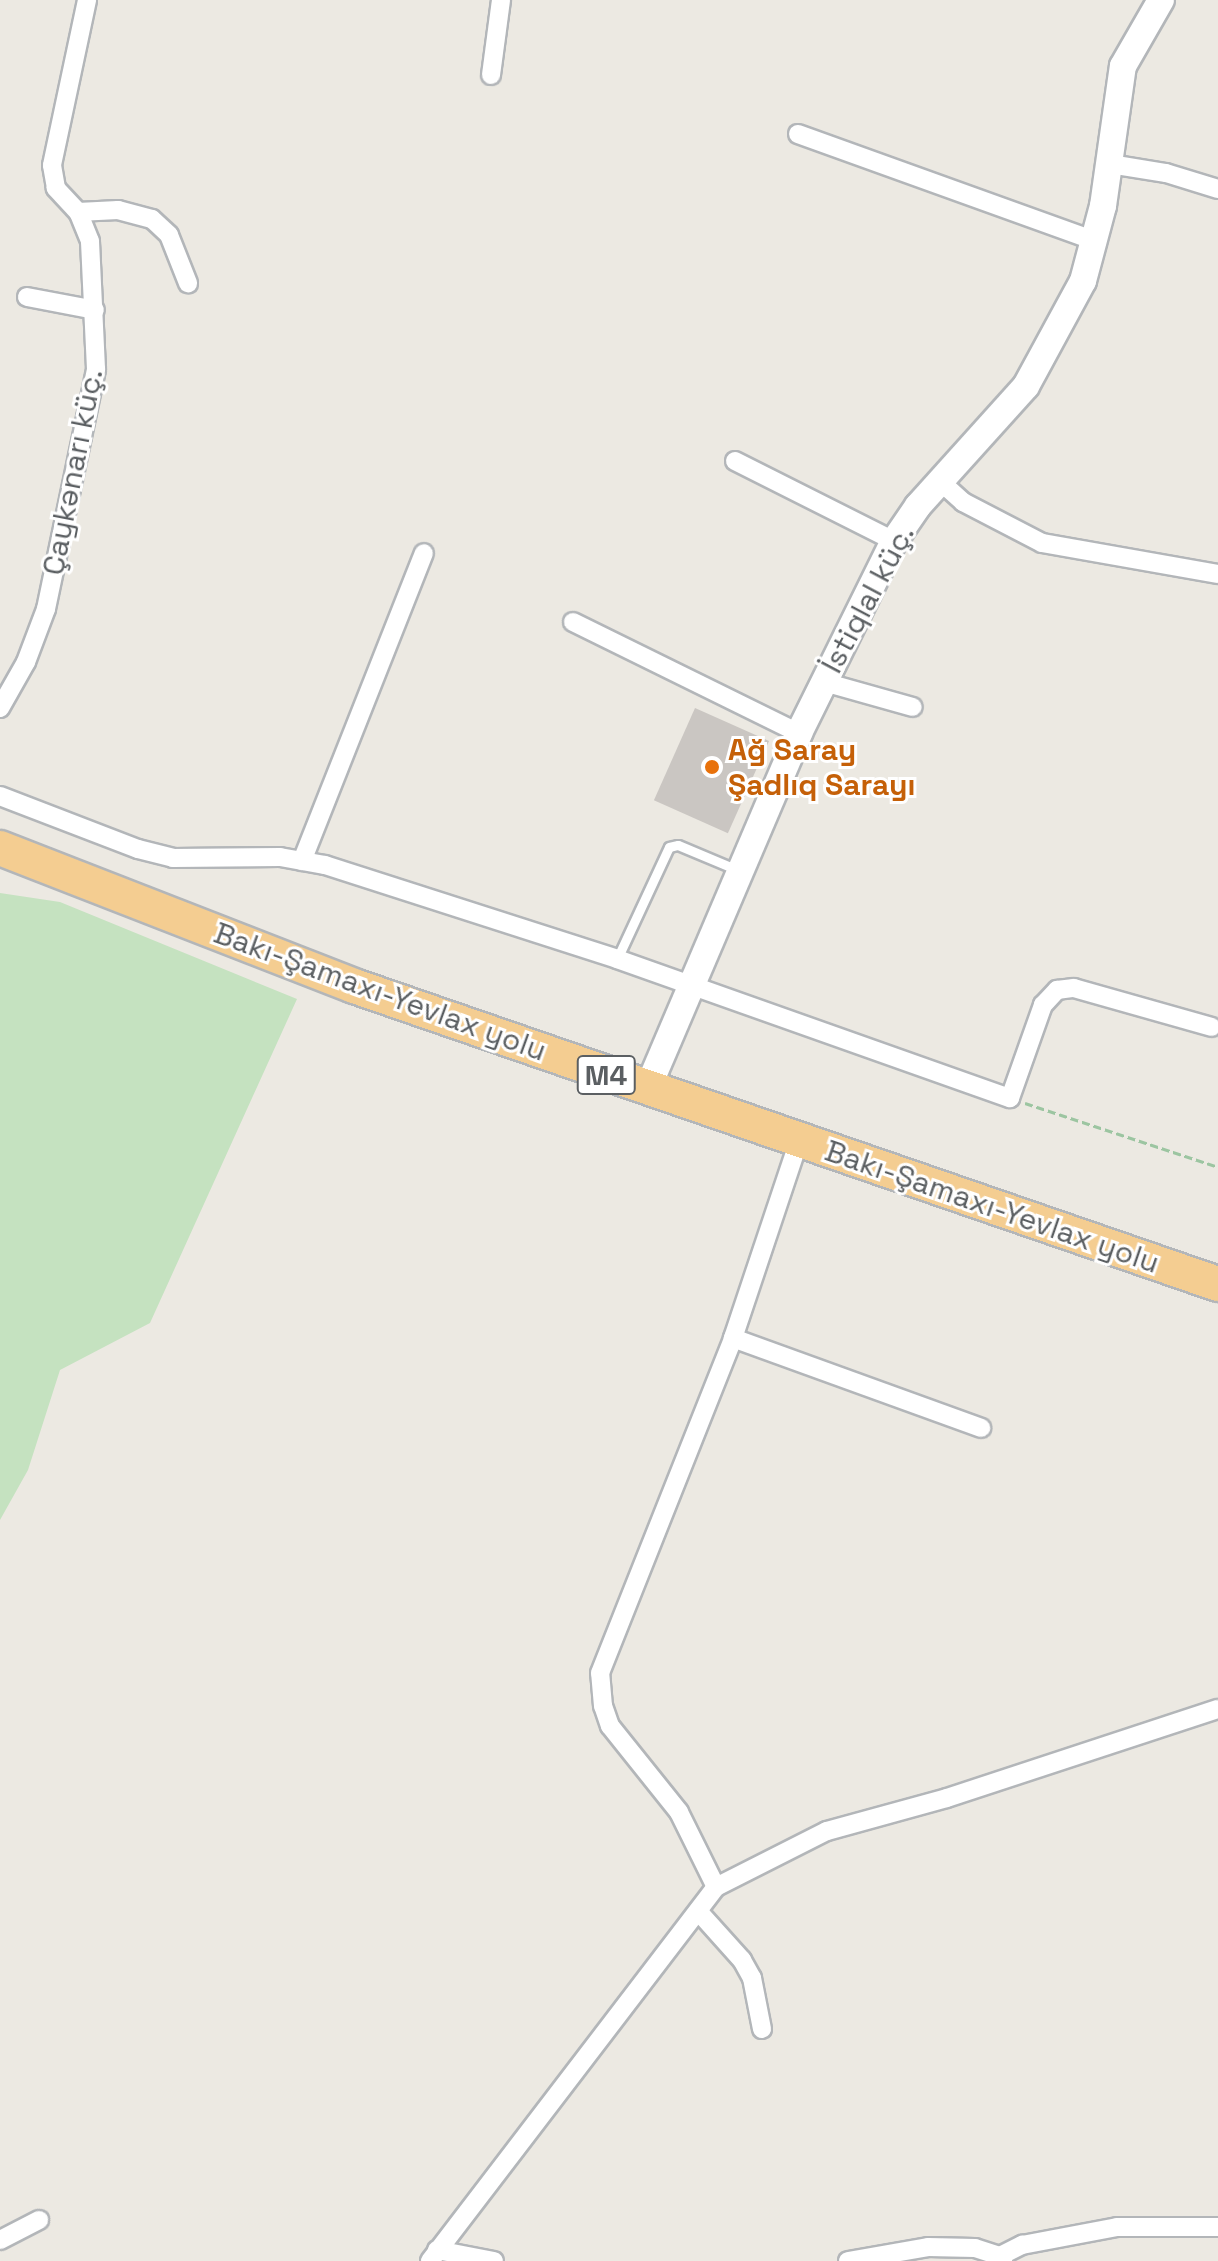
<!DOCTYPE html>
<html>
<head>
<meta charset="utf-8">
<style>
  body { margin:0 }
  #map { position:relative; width:1218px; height:2261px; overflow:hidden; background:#ece9e2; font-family:"Space Grotesk",sans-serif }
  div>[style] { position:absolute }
  .green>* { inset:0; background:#c5e2c0 }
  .building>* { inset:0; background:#cac6c2; transform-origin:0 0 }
  .path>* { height:3px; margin-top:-1.5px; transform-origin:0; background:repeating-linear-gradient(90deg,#9cc5a1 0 8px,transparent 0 12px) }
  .roads { filter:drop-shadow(2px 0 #b3b6b9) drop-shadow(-2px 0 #b3b6b9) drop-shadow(0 2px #b3b6b9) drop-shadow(0 -2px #b3b6b9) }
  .lane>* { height:9px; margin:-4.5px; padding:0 4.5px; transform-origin:4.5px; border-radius:4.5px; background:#fff }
  .street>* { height:18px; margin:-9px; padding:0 9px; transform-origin:9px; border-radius:9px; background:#fff }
  .secondary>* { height:26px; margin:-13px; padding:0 13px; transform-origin:13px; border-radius:13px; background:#fff }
  .highway>* { height:34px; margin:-17px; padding:0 17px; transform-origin:17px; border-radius:17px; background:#f4cd91 }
  .dots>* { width:22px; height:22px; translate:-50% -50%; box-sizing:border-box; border:4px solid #fff; border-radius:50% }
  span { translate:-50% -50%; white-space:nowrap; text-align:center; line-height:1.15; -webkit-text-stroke:6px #fff; paint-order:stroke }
  .shield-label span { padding:2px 6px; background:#fff; border:2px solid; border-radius:6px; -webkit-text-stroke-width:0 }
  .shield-label { font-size:28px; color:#5b5f62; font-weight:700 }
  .street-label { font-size:30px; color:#5b5f62 }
  .food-label { font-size:30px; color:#c56008; font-weight:700 }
  .left { translate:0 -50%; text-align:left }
</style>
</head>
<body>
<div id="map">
  <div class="green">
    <i style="clip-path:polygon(0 893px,60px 902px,297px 999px,150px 1323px,60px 1370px,28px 1470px,0 1520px)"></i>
  </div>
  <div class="building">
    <i style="left:695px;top:708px;width:81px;height:101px;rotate:24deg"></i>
  </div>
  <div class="path">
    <i style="left:1025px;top:1103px;width:203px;rotate:18.3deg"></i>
  </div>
  <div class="roads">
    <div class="lane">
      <i style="left:617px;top:959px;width:123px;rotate:-65.1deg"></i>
      <i style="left:669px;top:847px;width:9px;rotate:-13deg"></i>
      <i style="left:678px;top:845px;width:67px;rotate:22.8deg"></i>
    </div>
    <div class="street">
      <i style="left:491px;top:75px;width:76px;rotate:-82.4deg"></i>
      <i style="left:798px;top:134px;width:316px;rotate:19.8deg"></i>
      <i style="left:1110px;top:164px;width:57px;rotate:9.1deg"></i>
      <i style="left:1166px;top:173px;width:54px;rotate:17.1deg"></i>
      <i style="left:78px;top:212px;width:40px;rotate:-2.9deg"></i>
      <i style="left:118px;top:210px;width:35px;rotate:15deg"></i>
      <i style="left:152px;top:219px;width:23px;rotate:43deg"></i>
      <i style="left:169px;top:235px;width:52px;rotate:68.4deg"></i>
      <i style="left:27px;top:297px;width:69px;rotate:10.8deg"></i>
      <i style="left:735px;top:461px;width:178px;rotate:26.7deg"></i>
      <i style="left:941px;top:482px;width:30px;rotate:42deg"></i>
      <i style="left:963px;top:502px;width:89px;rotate:27.4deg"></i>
      <i style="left:1042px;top:543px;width:179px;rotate:10deg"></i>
      <i style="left:573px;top:622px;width:252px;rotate:26.2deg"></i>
      <i style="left:824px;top:682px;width:92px;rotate:15.7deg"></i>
      <i style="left:0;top:708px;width:53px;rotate:-60.5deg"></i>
      <i style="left:26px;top:662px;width:57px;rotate:-69.3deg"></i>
      <i style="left:46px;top:609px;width:245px;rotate:-78.2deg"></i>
      <i style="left:96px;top:369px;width:128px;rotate:-92.7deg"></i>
      <i style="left:90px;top:241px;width:31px;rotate:-112deg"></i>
      <i style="left:78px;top:212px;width:33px;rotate:-133deg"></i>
      <i style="left:56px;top:188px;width:23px;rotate:-100deg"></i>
      <i style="left:52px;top:165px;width:169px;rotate:-78deg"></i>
      <i style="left:0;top:796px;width:148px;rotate:21deg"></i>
      <i style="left:138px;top:849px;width:36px;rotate:14deg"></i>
      <i style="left:173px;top:858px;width:107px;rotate:-0.5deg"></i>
      <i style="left:280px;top:857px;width:46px;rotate:10.1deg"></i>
      <i style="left:325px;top:865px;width:307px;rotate:17.8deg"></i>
      <i style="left:617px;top:959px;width:417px;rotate:19.5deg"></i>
      <i style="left:1010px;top:1098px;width:99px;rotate:-70.5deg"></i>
      <i style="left:1043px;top:1005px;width:21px;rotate:-47deg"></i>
      <i style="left:1057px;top:990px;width:17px;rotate:-7deg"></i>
      <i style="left:1074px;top:988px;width:143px;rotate:15.8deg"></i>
      <i style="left:302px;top:861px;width:331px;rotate:-68.4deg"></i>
      <i style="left:733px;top:1338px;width:264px;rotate:19.9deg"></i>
      <i style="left:716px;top:1887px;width:124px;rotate:-26.8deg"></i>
      <i style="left:827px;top:1831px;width:124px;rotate:-15.4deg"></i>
      <i style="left:947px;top:1798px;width:285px;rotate:-18.2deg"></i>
      <i style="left:698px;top:1911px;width:66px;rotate:48.1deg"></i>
      <i style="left:742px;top:1960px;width:21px;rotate:61deg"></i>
      <i style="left:752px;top:1978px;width:52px;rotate:78.9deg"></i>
      <i style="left:0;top:2240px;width:44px;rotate:-27.1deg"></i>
      <i style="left:437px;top:2250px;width:58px;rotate:10.9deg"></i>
      <i style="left:1000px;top:2256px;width:25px;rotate:-27deg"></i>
      <i style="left:1022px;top:2245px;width:97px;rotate:-10.7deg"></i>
      <i style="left:1117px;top:2227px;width:101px"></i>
      <i style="left:430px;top:2261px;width:471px;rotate:-52.6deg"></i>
      <i style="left:716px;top:1887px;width:84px;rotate:-116.3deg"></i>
      <i style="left:679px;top:1812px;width:110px;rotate:-128.7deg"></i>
      <i style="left:610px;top:1726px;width:21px;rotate:-109deg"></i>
      <i style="left:603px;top:1706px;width:33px;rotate:-95deg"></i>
      <i style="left:600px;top:1673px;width:360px;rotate:-68.3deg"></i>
      <i style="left:733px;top:1338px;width:208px;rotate:-71.5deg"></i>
      <i style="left:848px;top:2261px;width:81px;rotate:-9.9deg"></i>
      <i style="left:928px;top:2247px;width:47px;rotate:1.2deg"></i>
      <i style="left:975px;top:2248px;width:26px;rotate:18deg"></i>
      <i style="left:1000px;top:2256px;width:6px;rotate:59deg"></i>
    </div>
    <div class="secondary">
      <i style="left:647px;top:1090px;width:388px;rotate:-66.9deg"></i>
      <i style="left:799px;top:733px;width:214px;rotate:-63.7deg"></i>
      <i style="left:894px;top:541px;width:42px;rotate:-55.6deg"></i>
      <i style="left:918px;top:506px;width:161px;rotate:-48deg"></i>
      <i style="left:1026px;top:386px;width:119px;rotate:-61.5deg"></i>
      <i style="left:1083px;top:281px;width:78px;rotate:-75.1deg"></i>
      <i style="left:1103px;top:206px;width:141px;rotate:-81.9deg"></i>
      <i style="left:1123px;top:66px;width:76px;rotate:-60.1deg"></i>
    </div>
    <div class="highway">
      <i style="left:0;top:848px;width:380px;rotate:21.3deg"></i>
      <i style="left:354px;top:986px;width:914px;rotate:19.03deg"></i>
    </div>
  </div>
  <div class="dots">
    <i style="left:712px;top:767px;background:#e8710a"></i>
  </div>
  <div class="shield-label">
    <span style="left:606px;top:1075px">M4</span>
  </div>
  <div class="street-label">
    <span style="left:73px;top:472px;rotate:-79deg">Çaykənarı küç.</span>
    <span style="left:868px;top:599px;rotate:-62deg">İstiqlal küç.</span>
    <span style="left:380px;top:992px;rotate:20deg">Bakı-Şamaxı-Yevlax yolu</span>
    <span style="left:992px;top:1207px;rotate:19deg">Bakı-Şamaxı-Yevlax yolu</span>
  </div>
  <div class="food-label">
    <span class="left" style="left:728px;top:767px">Ağ Saray<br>Şadlıq Sarayı</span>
  </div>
</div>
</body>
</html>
